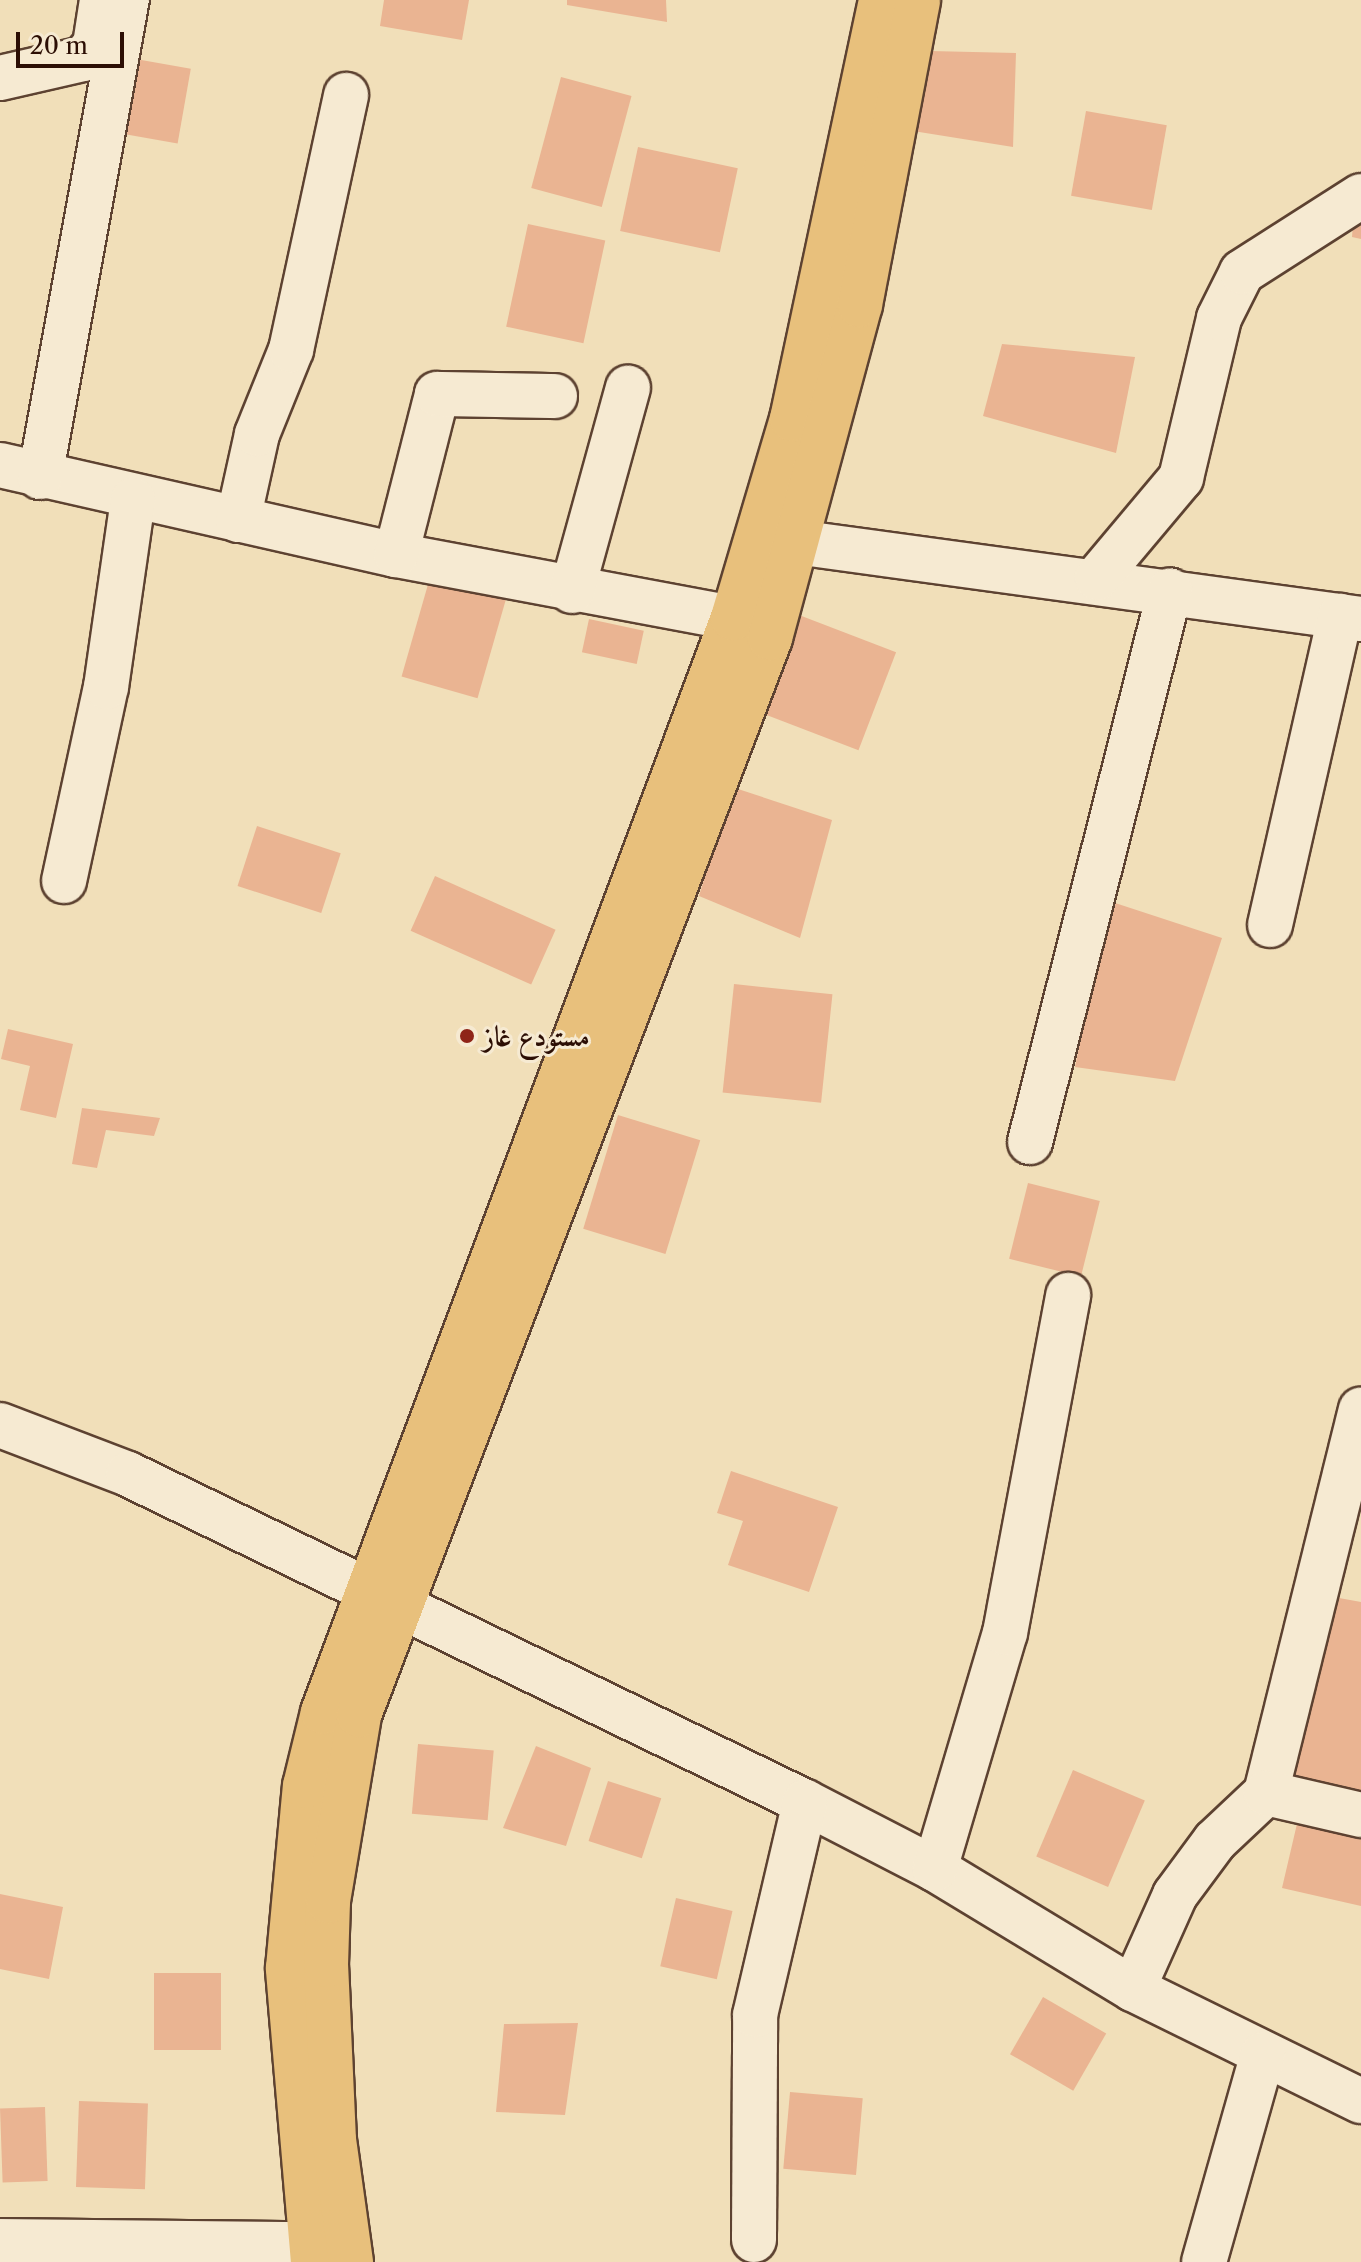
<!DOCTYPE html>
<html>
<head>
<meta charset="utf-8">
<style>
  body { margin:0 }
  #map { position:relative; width:1361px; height:2262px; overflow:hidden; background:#f1dfb9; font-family:"Libre Caslon Text",Amiri,serif }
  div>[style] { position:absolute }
  .building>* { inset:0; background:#eab492; transform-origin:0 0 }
  .roads { filter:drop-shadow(2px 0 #5d4231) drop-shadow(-2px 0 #5d4231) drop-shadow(0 2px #5d4231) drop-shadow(0 -2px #5d4231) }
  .minor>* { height:44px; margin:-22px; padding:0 22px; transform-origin:22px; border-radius:22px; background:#f6ead2 }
  .major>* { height:44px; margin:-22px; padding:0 22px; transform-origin:22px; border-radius:22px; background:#e8c07c }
  .dots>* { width:22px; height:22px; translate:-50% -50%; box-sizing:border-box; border:4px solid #f6ead2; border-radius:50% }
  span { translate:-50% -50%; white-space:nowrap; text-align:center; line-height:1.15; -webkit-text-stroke:6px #f6ead2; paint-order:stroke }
  .poi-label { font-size:28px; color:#2c0e04; font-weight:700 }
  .left { translate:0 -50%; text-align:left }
  .scale { position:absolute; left:16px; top:32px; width:108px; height:36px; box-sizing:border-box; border:4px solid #2c0e04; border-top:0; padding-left:10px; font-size:24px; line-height:28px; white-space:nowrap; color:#2c0e04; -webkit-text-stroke:6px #f6ead2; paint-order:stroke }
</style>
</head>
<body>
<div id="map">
  <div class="building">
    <i style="clip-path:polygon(384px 0,469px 0,462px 40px,380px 26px)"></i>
    <i style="clip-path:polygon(567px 0,666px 0,667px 22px,567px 5px)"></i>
    <i style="clip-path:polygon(930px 51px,1016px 53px,1013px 147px,913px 131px)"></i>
    <i style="left:113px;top:55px;width:79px;height:76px;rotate:10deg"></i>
    <i style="left:561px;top:77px;width:73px;height:115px;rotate:15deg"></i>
    <i style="left:1086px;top:111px;width:82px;height:86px;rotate:10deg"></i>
    <i style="left:638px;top:147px;width:102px;height:86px;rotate:12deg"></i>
    <i style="clip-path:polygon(1361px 208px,1361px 239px,1352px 237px,1354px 212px)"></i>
    <i style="left:528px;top:224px;width:79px;height:105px;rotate:12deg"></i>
    <i style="clip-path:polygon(1002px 344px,1135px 357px,1116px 453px,983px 416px)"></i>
    <i style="left:433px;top:567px;width:79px;height:114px;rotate:16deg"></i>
    <i style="left:799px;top:615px;width:104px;height:105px;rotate:21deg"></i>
    <i style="left:589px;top:619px;width:56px;height:34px;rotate:12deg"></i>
    <i style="clip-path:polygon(732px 787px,832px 820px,800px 938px,699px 896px)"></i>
    <i style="left:257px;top:826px;width:88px;height:63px;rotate:18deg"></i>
    <i style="left:435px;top:876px;width:132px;height:60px;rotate:24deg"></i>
    <i style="clip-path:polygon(1109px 901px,1222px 938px,1175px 1081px,1075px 1067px)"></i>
    <i style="left:734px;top:984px;width:99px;height:109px;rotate:6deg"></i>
    <i style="clip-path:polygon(8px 1029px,73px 1044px,56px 1118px,20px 1110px,30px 1066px,1px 1059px)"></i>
    <i style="clip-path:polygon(82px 1108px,160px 1118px,154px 1136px,106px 1130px,97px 1168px,72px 1164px)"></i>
    <i style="left:618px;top:1115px;width:86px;height:119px;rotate:17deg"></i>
    <i style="left:1028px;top:1183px;width:74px;height:78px;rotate:14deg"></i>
    <i style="clip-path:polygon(731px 1471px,838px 1507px,809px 1592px,728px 1565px,743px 1521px,717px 1513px)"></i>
    <i style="clip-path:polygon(1339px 1598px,1361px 1602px,1361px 1798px,1293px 1778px)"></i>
    <i style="left:418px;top:1744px;width:76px;height:70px;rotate:5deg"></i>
    <i style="clip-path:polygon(536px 1746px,591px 1768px,566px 1846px,503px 1828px)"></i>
    <i style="left:1073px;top:1770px;width:78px;height:94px;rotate:23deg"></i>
    <i style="left:608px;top:1781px;width:56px;height:63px;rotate:18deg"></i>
    <i style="clip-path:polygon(1300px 1811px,1361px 1825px,1361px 1906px,1282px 1888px)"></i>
    <i style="clip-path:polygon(0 1894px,63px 1907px,49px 1979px,0 1969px)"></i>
    <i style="left:676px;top:1898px;width:58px;height:70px;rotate:13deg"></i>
    <i style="left:154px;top:1973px;width:67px;height:77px"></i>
    <i style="left:1043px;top:1997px;width:73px;height:66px;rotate:30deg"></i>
    <i style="clip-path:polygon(578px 2023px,565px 2115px,496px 2112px,504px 2024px)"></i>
    <i style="left:790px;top:2092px;width:73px;height:77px;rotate:5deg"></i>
    <i style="left:79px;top:2101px;width:69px;height:86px;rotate:2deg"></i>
    <i style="left:45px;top:2107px;width:74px;height:45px;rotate:88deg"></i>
  </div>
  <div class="roads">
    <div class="minor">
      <i style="left:0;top:78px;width:85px;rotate:-12.9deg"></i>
      <i style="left:83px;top:59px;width:18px;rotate:-49deg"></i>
      <i style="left:95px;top:45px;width:46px;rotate:-81.2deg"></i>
      <i style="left:0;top:465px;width:406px;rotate:12.8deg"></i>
      <i style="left:396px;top:555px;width:343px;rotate:10.6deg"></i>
      <i style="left:40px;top:477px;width:485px;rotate:-79.7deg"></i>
      <i style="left:238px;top:520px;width:88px;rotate:-77.5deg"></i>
      <i style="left:257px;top:434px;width:91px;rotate:-68deg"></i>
      <i style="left:291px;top:350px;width:261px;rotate:-77.8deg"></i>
      <i style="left:759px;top:537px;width:608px;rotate:7.76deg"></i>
      <i style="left:396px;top:555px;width:166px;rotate:-75.7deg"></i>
      <i style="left:437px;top:394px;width:118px;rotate:1deg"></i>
      <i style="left:1097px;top:578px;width:131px;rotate:-50deg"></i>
      <i style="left:1181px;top:478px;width:164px;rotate:-76.6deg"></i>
      <i style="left:1219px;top:318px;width:51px;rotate:-63.4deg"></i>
      <i style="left:1242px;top:272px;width:141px;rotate:-32.6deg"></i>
      <i style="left:572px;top:591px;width:211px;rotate:-74.6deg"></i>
      <i style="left:64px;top:881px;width:198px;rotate:-77.8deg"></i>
      <i style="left:106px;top:687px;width:189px;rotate:-81.8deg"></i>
      <i style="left:1270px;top:925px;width:317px;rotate:-77.2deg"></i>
      <i style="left:1030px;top:1142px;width:569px;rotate:-75.77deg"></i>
      <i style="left:0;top:1425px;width:137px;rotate:20.9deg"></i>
      <i style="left:128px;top:1474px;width:752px;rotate:25.85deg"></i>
      <i style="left:805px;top:1802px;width:146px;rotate:27.3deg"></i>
      <i style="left:935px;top:1869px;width:232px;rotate:31.2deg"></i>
      <i style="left:1133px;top:1989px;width:254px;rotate:26.2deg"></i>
      <i style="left:1266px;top:1793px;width:395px;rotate:-76.1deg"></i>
      <i style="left:935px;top:1869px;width:246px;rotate:-73.5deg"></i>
      <i style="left:1005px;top:1633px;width:344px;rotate:-79.4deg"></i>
      <i style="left:1133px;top:1989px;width:103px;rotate:-65.9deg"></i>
      <i style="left:1175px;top:1895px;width:67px;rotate:-53.5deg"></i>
      <i style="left:1215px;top:1841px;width:70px;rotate:-43.3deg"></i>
      <i style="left:1266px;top:1793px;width:98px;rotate:13deg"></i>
      <i style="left:754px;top:2240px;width:225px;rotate:-89.7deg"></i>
      <i style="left:755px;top:2015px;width:219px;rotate:-76.8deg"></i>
      <i style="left:0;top:2241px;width:310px;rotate:0.6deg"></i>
      <i style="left:1204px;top:2262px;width:216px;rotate:-74.2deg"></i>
    </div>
    <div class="major">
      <i style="left:313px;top:2262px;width:295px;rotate:-94.9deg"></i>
      <i style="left:288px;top:1968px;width:183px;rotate:-84.7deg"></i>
      <i style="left:305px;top:1786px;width:76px;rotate:-76.3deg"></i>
      <i style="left:323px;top:1712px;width:1168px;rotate:-69.46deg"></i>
      <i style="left:733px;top:618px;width:208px;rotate:-73.5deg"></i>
      <i style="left:792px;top:419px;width:428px;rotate:-78deg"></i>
      <i style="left:351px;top:2262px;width:123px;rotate:-97.9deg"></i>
      <i style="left:334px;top:2140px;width:175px;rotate:-92.6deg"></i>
      <i style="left:326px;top:1965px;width:64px;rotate:-88.2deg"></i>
      <i style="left:328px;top:1901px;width:189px;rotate:-80.5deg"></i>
      <i style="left:359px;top:1715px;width:1153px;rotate:-69.11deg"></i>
      <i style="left:770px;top:638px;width:345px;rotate:-74.9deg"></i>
      <i style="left:860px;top:305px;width:310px;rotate:-79.2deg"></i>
    </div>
  </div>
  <div class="dots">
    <i style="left:467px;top:1036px;background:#8f2418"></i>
  </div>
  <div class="poi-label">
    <span class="left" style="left:483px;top:1036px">مستودع غاز</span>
  </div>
  <div class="scale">20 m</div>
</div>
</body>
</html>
